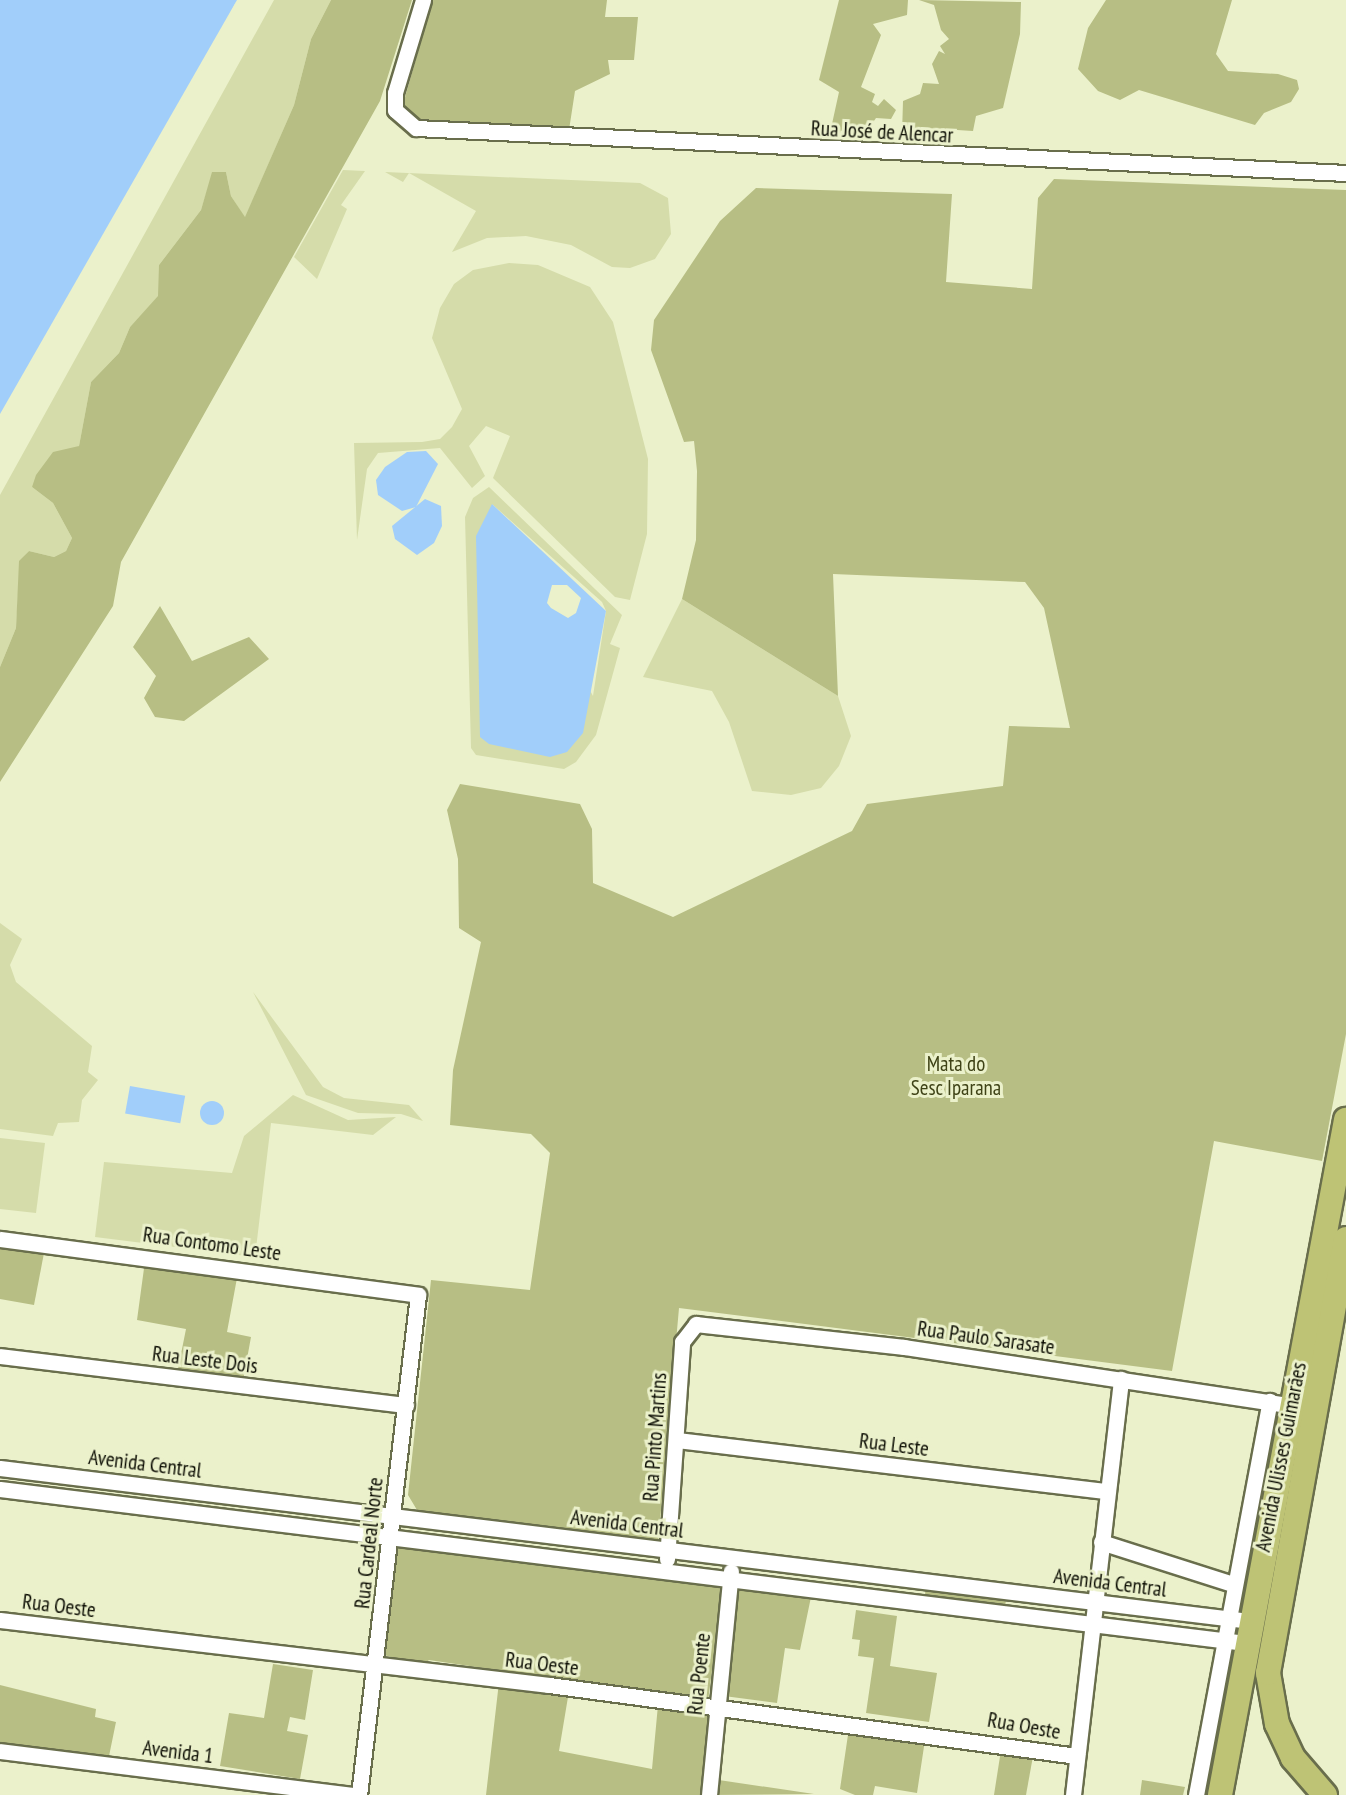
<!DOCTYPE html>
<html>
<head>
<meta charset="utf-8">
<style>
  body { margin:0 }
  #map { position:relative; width:1346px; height:1795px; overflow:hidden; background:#ebf1cb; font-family:"PT Sans Narrow",sans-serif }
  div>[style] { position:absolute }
  .green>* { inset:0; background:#d5dcaa }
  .forest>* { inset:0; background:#b7be84; transform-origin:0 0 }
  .water>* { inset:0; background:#a1cefa; transform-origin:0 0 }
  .round { border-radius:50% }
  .pier>* { inset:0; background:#ebf1cb }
  .roads { filter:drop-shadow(2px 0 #696e4c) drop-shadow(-2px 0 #696e4c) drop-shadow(0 2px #696e4c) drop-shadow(0 -2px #696e4c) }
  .street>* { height:15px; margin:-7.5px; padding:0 7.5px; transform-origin:7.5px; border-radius:7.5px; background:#fff }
  .primary>* { height:24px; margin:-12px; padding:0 12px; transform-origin:12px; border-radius:12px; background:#bec375 }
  span { translate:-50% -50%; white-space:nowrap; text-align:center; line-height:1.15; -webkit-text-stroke:6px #ebf1cb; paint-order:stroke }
  .street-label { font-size:21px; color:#0c0d03 }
  .park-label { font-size:21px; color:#3e4216 }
</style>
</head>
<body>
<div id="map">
  <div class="green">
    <i style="clip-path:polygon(274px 0,331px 0,311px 39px,294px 105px,245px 218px,231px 196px,226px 172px,213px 172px,201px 210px,159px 265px,159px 296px,130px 327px,119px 353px,91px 382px,79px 446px,32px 487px,53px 503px,72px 538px,66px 551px,54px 557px,29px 551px,20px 561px,16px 628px,0 667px,0 495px)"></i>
    <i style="clip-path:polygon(343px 170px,365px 171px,341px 205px,347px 209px,317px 279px,294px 257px)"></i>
    <i style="clip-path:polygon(385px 172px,640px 183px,668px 198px,671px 234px,655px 259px,630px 268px,612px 267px,571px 245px,526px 236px,487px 238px,452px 252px,476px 211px,409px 173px,403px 182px)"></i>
    <i style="clip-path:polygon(509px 263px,538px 265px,590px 287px,613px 322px,648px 459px,647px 534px,630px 600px,615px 597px,493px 478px,510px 436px,486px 426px,469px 446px,485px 476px,472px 488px,440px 448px,378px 453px,367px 469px,357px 540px,354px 443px,422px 442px,440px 439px,452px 427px,462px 409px,432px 338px,440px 308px,454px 284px,473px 270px)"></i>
    <i style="clip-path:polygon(evenodd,489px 487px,622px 615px,610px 644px,620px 648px,596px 735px,576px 762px,564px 769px,476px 755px,471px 748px,465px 517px,473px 498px,489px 487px,492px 504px,602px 602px,606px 611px,593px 696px,492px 504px)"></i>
    <i style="clip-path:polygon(682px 599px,838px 696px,851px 736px,839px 766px,821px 788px,791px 795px,752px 791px,729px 722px,712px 691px,643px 677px)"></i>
    <i style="clip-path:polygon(0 923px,22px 939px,10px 965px,16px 982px,92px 1046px,88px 1072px,98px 1080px,82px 1100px,79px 1122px,58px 1123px,53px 1136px,0 1129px)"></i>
    <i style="clip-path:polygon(253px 992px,323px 1087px,344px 1098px,409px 1105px,423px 1121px,401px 1114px,358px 1113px,306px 1095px)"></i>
    <i style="clip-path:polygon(293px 1095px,348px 1120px,396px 1117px,373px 1135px,271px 1123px,255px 1257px,95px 1237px,104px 1162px,232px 1173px,244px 1136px)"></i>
    <i style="clip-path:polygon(0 1138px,45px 1143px,36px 1213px,0 1209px)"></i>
  </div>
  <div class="forest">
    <i style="clip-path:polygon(331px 0,412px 0,380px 101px,121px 562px,113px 606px,0 782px,0 667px,16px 628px,19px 561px,29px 551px,54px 557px,66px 551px,72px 538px,53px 503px,32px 487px,36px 475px,53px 452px,79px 446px,91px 382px,119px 353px,130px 327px,158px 296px,159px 265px,201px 210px,212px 172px,226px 172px,231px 196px,245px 217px,294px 105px,311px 39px)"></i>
    <i style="clip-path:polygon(433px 0,607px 0,605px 17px,638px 17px,634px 60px,608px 60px,610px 74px,575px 91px,569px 130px,431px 125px,412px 117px,403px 104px)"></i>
    <i style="clip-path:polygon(839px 0,908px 0,907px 15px,873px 24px,881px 35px,861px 87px,875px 94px,872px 102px,878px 106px,884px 99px,896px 110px,891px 119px,876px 118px,865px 134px,830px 133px,839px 92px,819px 80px)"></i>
    <i style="clip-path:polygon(919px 0,1021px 2px,1020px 34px,1003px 108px,976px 116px,973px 131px,926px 128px,914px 129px,913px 137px,902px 134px,903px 101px,920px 94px,923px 83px,939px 84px,932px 64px,939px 51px,945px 54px,940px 46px,949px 39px,941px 30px,934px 5px)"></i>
    <i style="clip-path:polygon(1106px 0,1232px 0,1216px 54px,1228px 71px,1278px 74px,1297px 80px,1299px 89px,1291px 102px,1264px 113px,1255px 125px,1139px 90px,1120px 100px,1098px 91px,1078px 69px,1088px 28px)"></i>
    <i style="clip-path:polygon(1054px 179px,1346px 190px,1346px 1034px,1322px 1161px,1214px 1141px,1172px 1371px,679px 1308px,658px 1544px,417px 1510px,408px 1495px,431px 1280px,530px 1290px,550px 1153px,531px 1134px,450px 1125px,453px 1070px,481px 942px,459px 928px,458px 859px,447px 810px,460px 784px,580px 804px,592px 829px,593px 883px,673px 917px,852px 831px,867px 804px,1003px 786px,1009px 726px,1070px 728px,1044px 608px,1025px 582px,833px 574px,838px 696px,682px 599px,696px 540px,697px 471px,694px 441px,684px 442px,651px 350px,654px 320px,720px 221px,756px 188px,952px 194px,946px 282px,1032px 289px,1038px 198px)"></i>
    <i style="clip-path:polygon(160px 606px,192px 661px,249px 637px,269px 659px,184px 721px,155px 717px,144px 698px,156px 676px,133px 647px)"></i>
    <i style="clip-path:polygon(0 1244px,44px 1253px,34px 1305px,0 1299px)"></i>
    <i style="clip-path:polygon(145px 1261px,237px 1278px,227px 1332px,251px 1337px,243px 1381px,178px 1369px,186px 1329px,137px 1320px)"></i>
    <i style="clip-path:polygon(395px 1544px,723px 1586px,708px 1701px,429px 1660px,421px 1666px,381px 1654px)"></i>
    <i style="left:926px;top:1585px;width:81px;height:16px;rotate:6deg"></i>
    <i style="clip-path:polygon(736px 1588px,811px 1597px,800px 1650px,785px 1648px,777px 1703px,724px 1696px)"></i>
    <i style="clip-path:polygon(856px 1610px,897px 1616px,890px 1666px,937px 1673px,929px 1722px,866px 1713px,874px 1658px,858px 1656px,860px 1640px,852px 1639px)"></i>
    <i style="clip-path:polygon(273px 1664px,313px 1670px,305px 1720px,290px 1717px,287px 1731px,308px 1735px,300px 1779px,220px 1766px,229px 1713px,264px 1718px)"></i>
    <i style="clip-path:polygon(499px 1682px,569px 1691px,559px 1751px,652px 1769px,658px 1705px,710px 1713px,704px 1795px,486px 1795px)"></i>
    <i style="clip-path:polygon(0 1685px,96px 1709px,95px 1717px,116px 1722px,108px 1761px,0 1747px)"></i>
    <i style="clip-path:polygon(849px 1728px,925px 1740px,917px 1793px,875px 1786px,873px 1795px,855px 1795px,840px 1789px)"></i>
    <i style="clip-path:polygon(1001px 1750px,1033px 1756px,1026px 1795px,994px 1795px)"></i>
    <i style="clip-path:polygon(712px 1779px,814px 1794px,710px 1795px)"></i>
    <i style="clip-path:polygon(1142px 1780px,1185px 1787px,1183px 1795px,1140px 1795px)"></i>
  </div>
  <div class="water">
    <i style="clip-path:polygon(0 0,237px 0,0 414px)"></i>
    <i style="clip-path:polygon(426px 451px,438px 464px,416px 507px,402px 511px,378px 495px,376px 480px,385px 467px,407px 452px)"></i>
    <i style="clip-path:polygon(425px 499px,441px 506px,442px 526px,434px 543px,417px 555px,395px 539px,392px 526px)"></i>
    <i style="clip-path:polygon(evenodd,492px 504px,606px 611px,583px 733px,567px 752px,550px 757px,489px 744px,480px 737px,476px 536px,492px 504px,552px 585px,567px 585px,581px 598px,576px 613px,568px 618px,551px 608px,547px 603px,552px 585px)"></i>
    <i style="left:130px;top:1086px;width:56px;height:28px;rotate:10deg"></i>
    <i class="round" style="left:200px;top:1101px;width:24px;height:24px"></i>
  </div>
  <div class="pier">
    <i style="clip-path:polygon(237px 0,216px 45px,0 417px,214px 44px)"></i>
  </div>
  <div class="roads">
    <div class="street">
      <i style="left:423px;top:0;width:97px;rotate:106.8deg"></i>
      <i style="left:395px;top:93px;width:17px;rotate:90deg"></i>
      <i style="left:395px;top:110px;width:28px;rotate:41deg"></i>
      <i style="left:416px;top:128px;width:931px;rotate:2.77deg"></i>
      <i style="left:0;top:1239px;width:422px;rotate:7.6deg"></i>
      <i style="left:418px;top:1295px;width:503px;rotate:96.73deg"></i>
      <i style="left:0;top:1356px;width:409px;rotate:6.9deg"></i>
      <i style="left:677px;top:1440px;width:433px;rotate:6.8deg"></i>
      <i style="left:0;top:1468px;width:1258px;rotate:6.98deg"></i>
      <i style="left:0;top:1489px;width:1255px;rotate:7.05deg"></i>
      <i style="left:1101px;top:1542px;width:139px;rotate:17.7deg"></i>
      <i style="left:667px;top:1559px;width:218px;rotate:-86deg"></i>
      <i style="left:682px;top:1342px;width:23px;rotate:-52deg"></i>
      <i style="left:696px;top:1324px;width:209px;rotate:6.3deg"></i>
      <i style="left:904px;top:1347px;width:392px;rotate:8.6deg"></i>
      <i style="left:0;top:1620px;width:553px;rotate:6.75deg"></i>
      <i style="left:549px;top:1685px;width:533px;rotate:7.66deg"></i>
      <i style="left:0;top:1751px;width:354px;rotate:7.1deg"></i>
      <i style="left:709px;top:1795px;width:225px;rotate:-84.4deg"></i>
      <i style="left:1073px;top:1795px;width:419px;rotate:-83.4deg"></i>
      <i style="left:1196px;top:1795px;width:401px;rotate:-79.4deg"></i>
    </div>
    <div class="primary">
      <i style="left:1220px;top:1795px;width:687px;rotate:-79.43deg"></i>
      <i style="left:1325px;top:1795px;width:49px;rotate:-130.9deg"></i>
      <i style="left:1293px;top:1758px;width:38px;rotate:-115deg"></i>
      <i style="left:1277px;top:1724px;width:52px;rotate:-100deg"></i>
      <i style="left:1268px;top:1673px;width:441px;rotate:-79.8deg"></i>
    </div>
  </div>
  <div class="street-label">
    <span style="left:882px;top:132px;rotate:3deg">Rua José de Alencar</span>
    <span style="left:212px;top:1244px;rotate:8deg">Rua Contomo Leste</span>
    <span style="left:986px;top:1338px;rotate:8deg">Rua Paulo Sarasate</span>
    <span style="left:205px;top:1360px;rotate:7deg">Rua Leste Dois</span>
    <span style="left:655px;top:1437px;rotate:-86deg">Rua Pinto Martins</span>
    <span style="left:894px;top:1445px;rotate:7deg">Rua Leste</span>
    <span style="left:1281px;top:1457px;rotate:-79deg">Avenida Ulisses Guimarães</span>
    <span style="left:145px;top:1464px;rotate:7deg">Avenida Central</span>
    <span style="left:627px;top:1524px;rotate:7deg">Avenida Central</span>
    <span style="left:369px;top:1543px;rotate:-84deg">Rua Cardeal Norte</span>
    <span style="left:1110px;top:1583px;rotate:7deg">Avenida Central</span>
    <span style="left:59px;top:1606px;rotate:7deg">Rua Oeste</span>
    <span style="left:542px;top:1664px;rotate:7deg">Rua Oeste</span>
    <span style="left:699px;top:1674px;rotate:-84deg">Rua Poente</span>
    <span style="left:1024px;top:1726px;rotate:10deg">Rua Oeste</span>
    <span style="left:178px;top:1752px;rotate:7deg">Avenida 1</span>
  </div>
  <div class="park-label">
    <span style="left:956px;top:1076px">Mata do<br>Sesc Iparana</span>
  </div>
</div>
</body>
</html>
